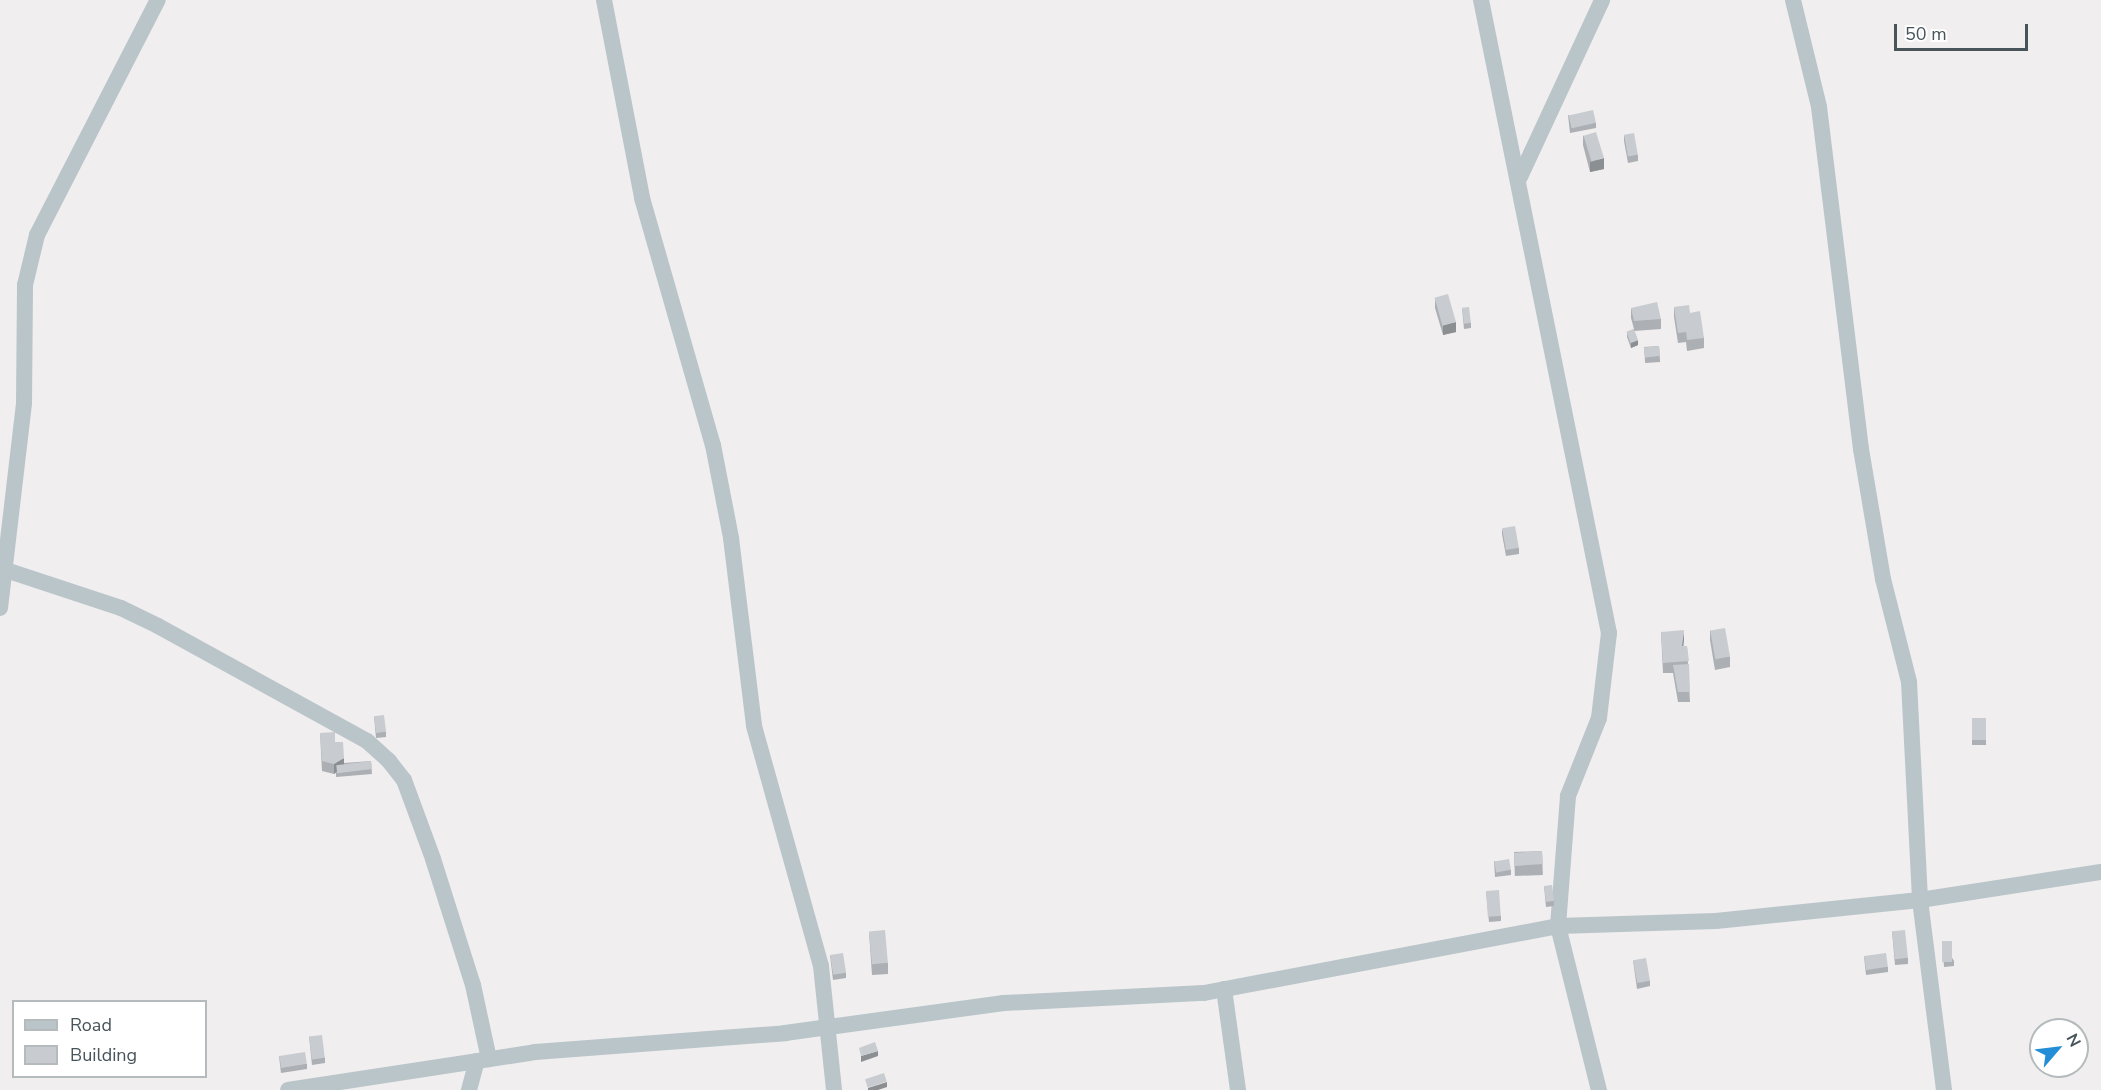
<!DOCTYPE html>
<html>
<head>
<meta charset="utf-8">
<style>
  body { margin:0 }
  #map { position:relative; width:2101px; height:1090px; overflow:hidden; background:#f0eeee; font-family:"Nunito Sans",sans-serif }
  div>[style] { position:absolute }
  .minor>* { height:16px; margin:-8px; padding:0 8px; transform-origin:8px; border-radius:8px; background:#bac5ca }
  .wall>* { inset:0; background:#acafb3; transform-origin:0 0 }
  .shaded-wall>* { inset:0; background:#8c8f92 }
  .building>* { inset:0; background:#c8ccd0; transform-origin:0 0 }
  span { translate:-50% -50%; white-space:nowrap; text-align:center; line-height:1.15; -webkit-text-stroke:5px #fff; paint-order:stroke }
  .legend { position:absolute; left:12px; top:1000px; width:195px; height:78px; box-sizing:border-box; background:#fff; border:2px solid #b5bbbd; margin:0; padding:8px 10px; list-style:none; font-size:18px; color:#47545a }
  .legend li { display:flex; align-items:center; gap:12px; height:30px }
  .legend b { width:30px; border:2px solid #b5bbbd }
  .north { position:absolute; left:2029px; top:1018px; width:60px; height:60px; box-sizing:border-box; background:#fff; border:2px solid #b5bbbd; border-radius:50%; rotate:62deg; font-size:16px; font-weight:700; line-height:24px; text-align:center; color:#47545a }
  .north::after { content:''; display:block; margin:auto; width:21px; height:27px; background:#238ed5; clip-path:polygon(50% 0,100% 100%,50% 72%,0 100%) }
  .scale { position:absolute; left:1894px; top:24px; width:134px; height:27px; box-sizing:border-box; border:3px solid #47545a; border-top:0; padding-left:8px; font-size:18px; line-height:21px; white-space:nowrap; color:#47545a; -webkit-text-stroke:4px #fff; paint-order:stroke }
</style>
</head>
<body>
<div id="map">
  <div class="minor">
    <i style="left:604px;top:0;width:202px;rotate:79.1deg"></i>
    <i style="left:642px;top:198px;width:257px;rotate:74deg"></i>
    <i style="left:713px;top:445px;width:95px;rotate:79deg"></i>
    <i style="left:731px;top:538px;width:189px;rotate:83deg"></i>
    <i style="left:754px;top:726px;width:249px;rotate:74.4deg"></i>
    <i style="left:821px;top:966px;width:125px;rotate:84deg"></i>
    <i style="left:1481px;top:0;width:646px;rotate:78.57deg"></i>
    <i style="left:1609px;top:633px;width:86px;rotate:96.7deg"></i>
    <i style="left:1599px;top:718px;width:84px;rotate:111.7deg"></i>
    <i style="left:1568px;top:796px;width:130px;rotate:94.4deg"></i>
    <i style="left:1558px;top:926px;width:169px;rotate:76deg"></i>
    <i style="left:1793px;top:0;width:110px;rotate:76.3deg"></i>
    <i style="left:1819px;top:107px;width:345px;rotate:83deg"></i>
    <i style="left:1861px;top:449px;width:132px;rotate:80.4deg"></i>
    <i style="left:1883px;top:579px;width:106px;rotate:75.8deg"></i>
    <i style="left:1909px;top:682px;width:218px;rotate:87.1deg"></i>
    <i style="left:1920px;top:900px;width:192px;rotate:82.8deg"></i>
    <i style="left:1520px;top:177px;width:195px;rotate:-65.1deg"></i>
    <i style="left:0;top:568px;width:127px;rotate:18.3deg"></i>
    <i style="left:121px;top:608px;width:41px;rotate:25.9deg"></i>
    <i style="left:158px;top:626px;width:239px;rotate:28.8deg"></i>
    <i style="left:367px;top:741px;width:30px;rotate:42deg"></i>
    <i style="left:389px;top:761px;width:24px;rotate:52deg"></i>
    <i style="left:404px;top:780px;width:84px;rotate:69.8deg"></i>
    <i style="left:433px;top:859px;width:132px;rotate:72.4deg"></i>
    <i style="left:473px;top:985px;width:76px;rotate:77.8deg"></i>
    <i style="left:0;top:608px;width:206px;rotate:-83.3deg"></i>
    <i style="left:24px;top:403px;width:118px;rotate:-89.5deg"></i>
    <i style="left:25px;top:285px;width:51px;rotate:-76.5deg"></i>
    <i style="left:37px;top:235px;width:264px;rotate:-62.8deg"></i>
    <i style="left:1224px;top:989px;width:102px;rotate:82.1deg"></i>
    <i style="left:288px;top:1090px;width:250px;rotate:-8.7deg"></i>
    <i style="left:535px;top:1052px;width:251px;rotate:-4.3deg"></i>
    <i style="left:785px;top:1033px;width:221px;rotate:-7.8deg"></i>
    <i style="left:1004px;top:1003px;width:200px;rotate:-2.9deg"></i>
    <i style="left:1204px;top:993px;width:360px;rotate:-10.7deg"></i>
    <i style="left:1558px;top:926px;width:158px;rotate:-1.8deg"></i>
    <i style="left:1716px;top:921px;width:205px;rotate:-5.9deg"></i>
    <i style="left:1920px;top:900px;width:183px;rotate:-8.8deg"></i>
    <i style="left:469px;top:1090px;width:30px;rotate:-75deg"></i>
  </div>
  <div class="wall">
    <i style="clip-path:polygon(1568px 115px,1596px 123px,1596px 128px,1570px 133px)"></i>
    <i style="clip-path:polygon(1583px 135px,1604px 169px,1590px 172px,1583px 145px)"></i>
    <i style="clip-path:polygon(1624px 135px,1638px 155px,1638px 161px,1628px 163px,1624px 141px)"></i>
    <i style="clip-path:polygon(1435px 298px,1456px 332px,1443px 335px,1435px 308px)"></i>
    <i style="clip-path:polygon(1674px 307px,1690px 313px,1704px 338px,1704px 348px,1687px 351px,1686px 342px,1678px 343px,1674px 317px)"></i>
    <i style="clip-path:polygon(1462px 308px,1471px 323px,1471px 328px,1464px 329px)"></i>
    <i style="clip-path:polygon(1631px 308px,1661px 319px,1661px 329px,1634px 331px,1638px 345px,1631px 348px,1627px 337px,1627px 332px,1634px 329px,1631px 318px)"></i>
    <i style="left:1659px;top:346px;width:16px;height:15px;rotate:86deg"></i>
    <i style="clip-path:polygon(1502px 529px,1519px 548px,1519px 554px,1506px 556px,1502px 534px)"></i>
    <i style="clip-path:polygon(1710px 630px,1730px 657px,1730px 667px,1715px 670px,1710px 640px)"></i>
    <i style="clip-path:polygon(1661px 632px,1684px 640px,1683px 646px,1687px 646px,1690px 702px,1678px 702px,1673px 673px,1663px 673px)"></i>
    <i style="clip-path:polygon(374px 716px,386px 732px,386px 737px,376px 738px)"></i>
    <i style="left:1972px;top:718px;width:14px;height:27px"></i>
    <i style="clip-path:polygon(320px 733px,335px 742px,344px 763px,371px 761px,372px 774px,336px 777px,336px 773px,334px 774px,322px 771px)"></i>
    <i style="left:1542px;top:851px;width:24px;height:28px;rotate:88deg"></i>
    <i style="clip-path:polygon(1494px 861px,1511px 870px,1511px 875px,1495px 877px)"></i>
    <i style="clip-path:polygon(1544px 886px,1554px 901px,1554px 906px,1546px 907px)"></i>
    <i style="clip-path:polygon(1486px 891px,1501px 916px,1501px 921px,1489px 922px)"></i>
    <i style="clip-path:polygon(1892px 931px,1908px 958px,1908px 964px,1895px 965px)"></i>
    <i style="clip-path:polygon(869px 932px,888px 963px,888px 974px,872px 975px)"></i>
    <i style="clip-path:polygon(1942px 941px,1954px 961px,1954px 966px,1944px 967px)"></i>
    <i style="clip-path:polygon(830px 955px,846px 973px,846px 978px,833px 980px)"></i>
    <i style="clip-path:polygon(1864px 956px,1888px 967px,1888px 972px,1866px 975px)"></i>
    <i style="clip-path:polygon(1633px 960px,1650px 981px,1650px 986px,1637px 989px)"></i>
    <i style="clip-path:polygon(309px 1036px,325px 1058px,325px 1063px,312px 1065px)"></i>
    <i style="clip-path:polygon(279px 1056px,307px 1064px,307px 1069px,281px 1073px)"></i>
  </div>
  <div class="shaded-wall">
    <i style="clip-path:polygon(1604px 158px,1604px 169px,1590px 172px,1590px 162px)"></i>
    <i style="clip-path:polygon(1456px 322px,1456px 332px,1443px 335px,1443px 325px)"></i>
    <i style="clip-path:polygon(1638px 340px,1638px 345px,1631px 348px,1631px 343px)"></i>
    <i style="clip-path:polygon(1684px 630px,1684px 640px,1682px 657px,1682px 646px)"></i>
    <i style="clip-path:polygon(344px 758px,344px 768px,336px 772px,334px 774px,334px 764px)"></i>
    <i style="clip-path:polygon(878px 1051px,878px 1056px,861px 1062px,861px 1056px)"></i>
    <i style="clip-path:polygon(887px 1082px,887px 1087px,878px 1090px,868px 1090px,868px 1088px)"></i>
  </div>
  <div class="building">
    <i style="left:1593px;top:110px;width:13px;height:25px;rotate:77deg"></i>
    <i style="left:1596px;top:132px;width:27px;height:13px;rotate:73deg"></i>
    <i style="left:1634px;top:133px;width:22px;height:10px;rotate:80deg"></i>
    <i style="left:1448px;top:294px;width:29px;height:14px;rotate:74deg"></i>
    <i style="clip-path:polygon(1657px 302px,1661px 319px,1634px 321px,1631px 308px)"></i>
    <i style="clip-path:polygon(1689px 305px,1690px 313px,1700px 311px,1704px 338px,1687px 340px,1686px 332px,1678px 333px,1674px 307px)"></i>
    <i style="left:1469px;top:307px;width:16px;height:7px;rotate:83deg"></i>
    <i style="left:1634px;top:329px;width:12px;height:8px;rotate:70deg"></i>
    <i style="left:1659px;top:346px;width:10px;height:15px;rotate:84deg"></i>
    <i style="left:1515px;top:526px;width:22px;height:13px;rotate:80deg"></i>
    <i style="left:1725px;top:628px;width:29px;height:15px;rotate:80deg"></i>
    <i style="clip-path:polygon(1684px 630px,1682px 646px,1687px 646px,1689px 661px,1663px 663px,1661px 632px)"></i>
    <i style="clip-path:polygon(1689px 664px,1690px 692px,1678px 692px,1673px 665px)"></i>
    <i style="left:384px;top:715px;width:17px;height:10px;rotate:83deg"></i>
    <i style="left:1972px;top:718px;width:14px;height:22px"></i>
    <i style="clip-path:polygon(335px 732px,335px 742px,343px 742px,344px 758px,334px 764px,322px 761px,320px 733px)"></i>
    <i style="left:371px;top:761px;width:8px;height:35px;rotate:83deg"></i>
    <i style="left:1542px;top:851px;width:13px;height:28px;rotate:86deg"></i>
    <i style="left:1509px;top:859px;width:11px;height:15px;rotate:80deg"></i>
    <i style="left:1552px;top:885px;width:16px;height:8px;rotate:83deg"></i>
    <i style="left:1499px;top:890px;width:26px;height:13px;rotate:86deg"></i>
    <i style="left:885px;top:930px;width:33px;height:16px;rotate:85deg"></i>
    <i style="left:1905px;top:930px;width:28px;height:13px;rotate:84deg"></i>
    <i style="left:1942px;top:941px;width:10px;height:21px"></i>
    <i style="left:843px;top:953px;width:20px;height:13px;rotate:81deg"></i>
    <i style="left:1886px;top:953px;width:14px;height:22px;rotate:82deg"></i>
    <i style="left:1646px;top:958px;width:23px;height:13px;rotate:80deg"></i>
    <i style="left:322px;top:1035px;width:23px;height:13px;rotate:83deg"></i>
    <i style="clip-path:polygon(875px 1042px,878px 1051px,861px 1056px,859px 1048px)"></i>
    <i style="left:305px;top:1052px;width:12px;height:26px;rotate:81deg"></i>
    <i style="left:884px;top:1073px;width:9px;height:20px;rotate:72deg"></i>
  </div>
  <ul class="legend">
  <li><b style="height:8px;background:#bac5ca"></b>Road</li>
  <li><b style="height:16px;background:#c8ccd0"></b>Building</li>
  </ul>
  <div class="north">N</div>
  <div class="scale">50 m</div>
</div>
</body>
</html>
